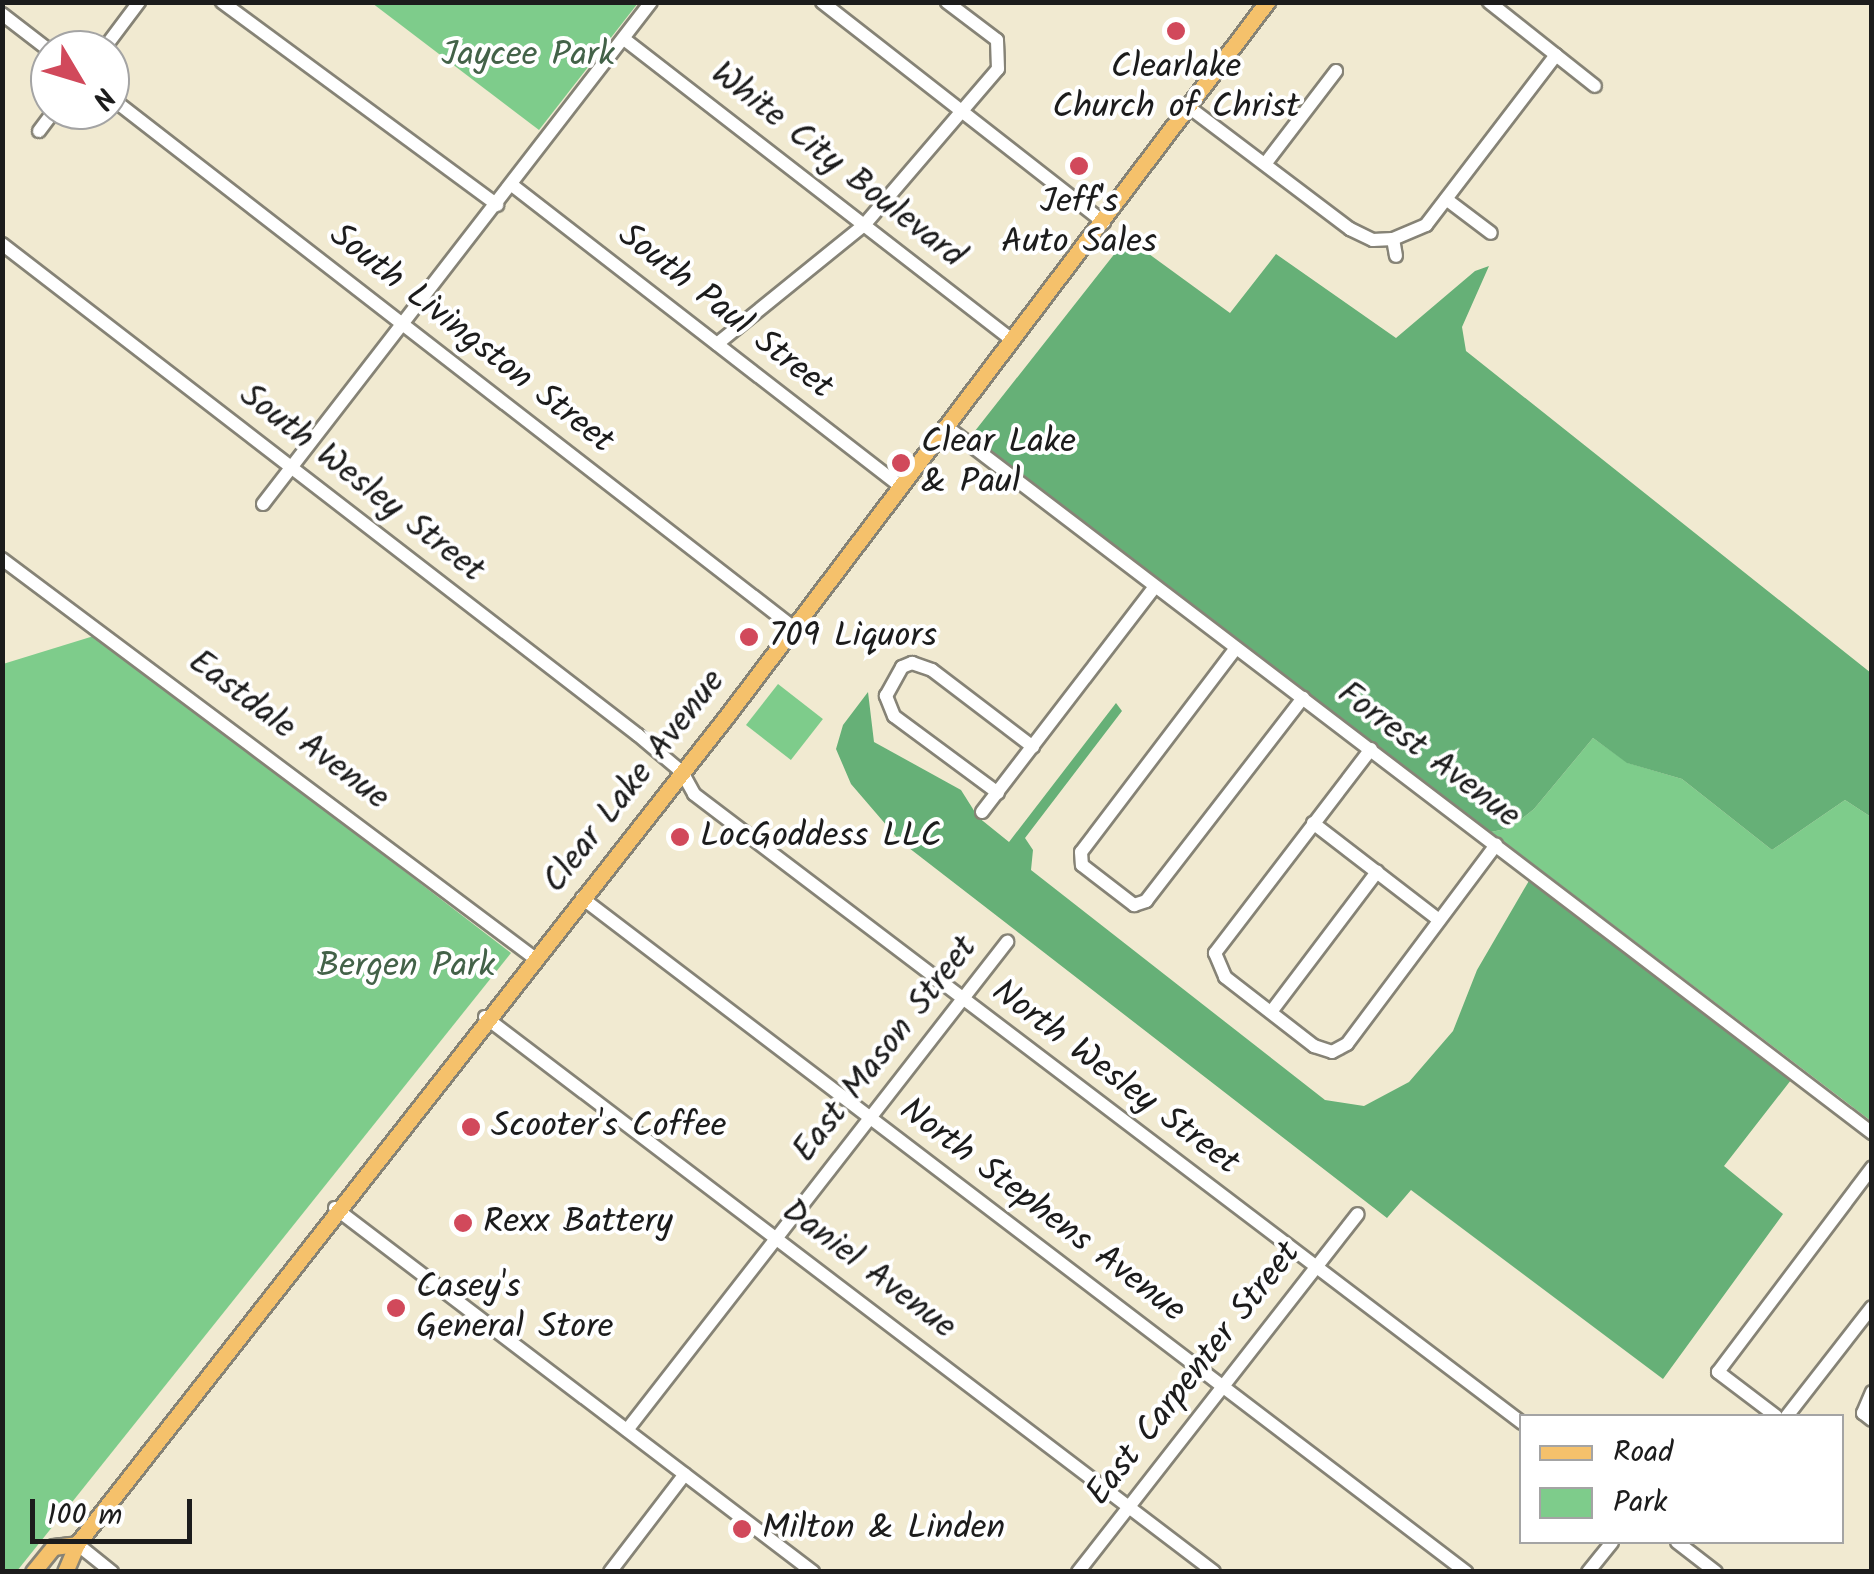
<!DOCTYPE html>
<html>
<head>
<meta charset="utf-8">
<style>
  body { margin:0 }
  #map { position:relative; width:1874px; height:1574px; overflow:hidden; background:#f1ead1; font-family:Kalam,sans-serif }
  div>[style] { position:absolute }
  .green>* { inset:0; background:#7ecc8b; transform-origin:0 0 }
  .forest>* { inset:0; background:#66b077 }
  .roads { filter:drop-shadow(2px 0 #868376) drop-shadow(-2px 0 #868376) drop-shadow(0 2px #868376) drop-shadow(0 -2px #868376) }
  .minor>* { height:12px; margin:-6px; padding:0 6px; transform-origin:6px; border-radius:6px; background:#fff }
  .major>* { height:15px; margin:-7.5px; padding:0 7.5px; transform-origin:7.5px; border-radius:7.5px; background:#f5c16b }
  .dots>* { width:28px; height:28px; translate:-50% -50%; box-sizing:border-box; border:5px solid #fff; border-radius:50% }
  span { translate:-50% -50%; white-space:nowrap; text-align:center; line-height:1.15; -webkit-text-stroke:8px #fff; paint-order:stroke }
  .park-label { font-size:35px; color:#436248 }
  .poi-label { font-size:35px; color:#1c1c1c }
  .left { translate:0 -50%; text-align:left }
  .street-label { font-size:35px; color:#1c1c1c }
  .frame { position:absolute; inset:0; border:5px solid #1c1c1c; pointer-events:none }
  .legend { position:absolute; left:1519px; top:1414px; width:325px; height:130px; box-sizing:border-box; background:#fff; border:2px solid #a4a4a4; margin:0; padding:12px 18px; list-style:none; font-size:30px; color:#1c1c1c }
  .legend li { display:flex; align-items:center; gap:20px; height:50px }
  .legend b { width:50px; border:2px solid #a4a4a4 }
  .north { position:absolute; left:30px; top:30px; width:100px; height:100px; box-sizing:border-box; background:#fff; border:2px solid #a4a4a4; border-radius:50%; rotate:128deg; font-size:28px; font-weight:700; line-height:40px; text-align:center; color:#1c1c1c }
  .north::after { content:''; display:block; margin:auto; width:35px; height:45px; background:#d1495b; clip-path:polygon(50% 0,100% 100%,50% 72%,0 100%) }
  .scale { position:absolute; left:30px; top:1499px; width:162px; height:45px; box-sizing:border-box; border:5px solid #1c1c1c; border-top:0; padding-left:12px; font-size:30px; line-height:35px; white-space:nowrap; color:#1c1c1c; -webkit-text-stroke:8px #fff; paint-order:stroke }
</style>
</head>
<body>
<div id="map">
  <div class="green">
    <i style="clip-path:polygon(372px 3px,638px 3px,539px 130px)"></i>
    <i style="clip-path:polygon(97px 635px,511px 953px,17px 1571px,3px 1572px,3px 664px)"></i>
    <i style="left:778px;top:684px;width:57px;height:52px;rotate:38deg"></i>
    <i style="clip-path:polygon(1593px 738px,1628px 763px,1682px 779px,1772px 850px,1845px 800px,1871px 817px,1871px 1121px,1491px 832px,1510px 828px,1534px 809px)"></i>
  </div>
  <div class="forest">
    <i style="clip-path:polygon(1127px 238px,1230px 313px,1276px 254px,1396px 338px,1475px 271px,1489px 266px,1462px 327px,1466px 351px,1871px 673px,1871px 817px,1845px 800px,1772px 850px,1682px 779px,1627px 763px,1593px 738px,1534px 809px,1510px 828px,1491px 832px,971px 436px)"></i>
    <i style="clip-path:polygon(868px 692px,874px 742px,961px 790px,978px 817px,1009px 842px,1116px 703px,1122px 711px,1025px 838px,1033px 850px,1031px 870px,1325px 1100px,1364px 1106px,1409px 1082px,1453px 1031px,1477px 970px,1530px 879px,1791px 1080px,1724px 1166px,1783px 1214px,1663px 1379px,1411px 1190px,1387px 1218px,900px 841px,851px 784px,836px 749px,843px 725px)"></i>
  </div>
  <div class="roads">
    <div class="minor">
      <i style="left:222px;top:2px;width:342px;rotate:36.4deg"></i>
      <i style="left:822px;top:2px;width:358px;rotate:38deg"></i>
      <i style="left:1489px;top:2px;width:135px;rotate:38.4deg"></i>
      <i style="left:2px;top:14px;width:61px;rotate:37.6deg"></i>
      <i style="left:624px;top:39px;width:492px;rotate:37.8deg"></i>
      <i style="left:103px;top:50px;width:60px;rotate:-53.1deg"></i>
      <i style="left:110px;top:97px;width:866px;rotate:37.82deg"></i>
      <i style="left:1190px;top:108px;width:201px;rotate:37.1deg"></i>
      <i style="left:1350px;top:229px;width:25px;rotate:26deg"></i>
      <i style="left:1373px;top:240px;width:20px;rotate:-3deg"></i>
      <i style="left:1393px;top:239px;width:36px;rotate:-23deg"></i>
      <i style="left:1426px;top:225px;width:214px;rotate:-52.6deg"></i>
      <i style="left:39px;top:131px;width:26px;rotate:-53deg"></i>
      <i style="left:1265px;top:164px;width:117px;rotate:-52.6deg"></i>
      <i style="left:512px;top:185px;width:492px;rotate:37.8deg"></i>
      <i style="left:1446px;top:199px;width:56px;rotate:37.1deg"></i>
      <i style="left:1393px;top:239px;width:17px;rotate:80deg"></i>
      <i style="left:2px;top:244px;width:803px;rotate:37.67deg"></i>
      <i style="left:638px;top:735px;width:57px;rotate:40.1deg"></i>
      <i style="left:682px;top:772px;width:25px;rotate:61deg"></i>
      <i style="left:694px;top:794px;width:1040px;rotate:37.22deg"></i>
      <i style="left:717px;top:344px;width:191px;rotate:-39deg"></i>
      <i style="left:865px;top:224px;width:204px;rotate:-49.4deg"></i>
      <i style="left:998px;top:69px;width:29px;rotate:-92deg"></i>
      <i style="left:997px;top:40px;width:63px;rotate:-142.8deg"></i>
      <i style="left:947px;top:427px;width:1164px;rotate:37.35deg"></i>
      <i style="left:263px;top:504px;width:634px;rotate:-52.3deg"></i>
      <i style="left:2px;top:559px;width:664px;rotate:36.85deg"></i>
      <i style="left:1236px;top:648px;width:256px;rotate:127.2deg"></i>
      <i style="left:1081px;top:852px;width:13px;rotate:86deg"></i>
      <i style="left:1082px;top:865px;width:66px;rotate:37.6deg"></i>
      <i style="left:1134px;top:905px;width:13px;rotate:-18deg"></i>
      <i style="left:1146px;top:901px;width:257px;rotate:-52.3deg"></i>
      <i style="left:1371px;top:749px;width:257px;rotate:127.4deg"></i>
      <i style="left:1215px;top:953px;width:26px;rotate:67deg"></i>
      <i style="left:1225px;top:977px;width:113px;rotate:37.8deg"></i>
      <i style="left:1314px;top:1046px;width:19px;rotate:18deg"></i>
      <i style="left:1332px;top:1052px;width:17px;rotate:-28deg"></i>
      <i style="left:1347px;top:1044px;width:249px;rotate:-53.2deg"></i>
      <i style="left:998px;top:793px;width:129px;rotate:-143.5deg"></i>
      <i style="left:894px;top:716px;width:22px;rotate:-112deg"></i>
      <i style="left:886px;top:696px;width:33px;rotate:-61deg"></i>
      <i style="left:902px;top:667px;width:11px;rotate:-22deg"></i>
      <i style="left:912px;top:663px;width:21px;rotate:19deg"></i>
      <i style="left:932px;top:670px;width:127px;rotate:37.3deg"></i>
      <i style="left:982px;top:812px;width:282px;rotate:-52.5deg"></i>
      <i style="left:1313px;top:823px;width:159px;rotate:37.6deg"></i>
      <i style="left:582px;top:898px;width:1112px;rotate:37.32deg"></i>
      <i style="left:1271px;top:1012px;width:176px;rotate:-52.9deg"></i>
      <i style="left:485px;top:1017px;width:916px;rotate:37.28deg"></i>
      <i style="left:335px;top:1208px;width:601px;rotate:37.29deg"></i>
      <i style="left:1872px;top:1392px;width:23px;rotate:113deg"></i>
      <i style="left:1863px;top:1413px;width:11px;rotate:38deg"></i>
      <i style="left:1776px;top:1416px;width:73px;rotate:-142.8deg"></i>
      <i style="left:1718px;top:1372px;width:256px;rotate:-53deg"></i>
      <i style="left:1787px;top:1416px;width:138px;rotate:-52.1deg"></i>
      <i style="left:627px;top:1430px;width:619px;rotate:-52.09deg"></i>
      <i style="left:1677px;top:1542px;width:49px;rotate:37.6deg"></i>
      <i style="left:77px;top:1544px;width:45px;rotate:38.7deg"></i>
      <i style="left:610px;top:1572px;width:123px;rotate:-52.6deg"></i>
      <i style="left:1078px;top:1572px;width:454px;rotate:-52deg"></i>
      <i style="left:1588px;top:1572px;width:38px;rotate:-51deg"></i>
    </div>
    <div class="major">
      <i style="left:33px;top:1572px;width:32px;rotate:-51deg"></i>
      <i style="left:53px;top:1547px;width:24px;rotate:-7deg"></i>
      <i style="left:65px;top:1572px;width:30px;rotate:-67deg"></i>
      <i style="left:77px;top:1544px;width:1051px;rotate:-51.88deg"></i>
      <i style="left:726px;top:717px;width:897px;rotate:-52.89deg"></i>
    </div>
  </div>
  <div class="dots">
    <i style="left:1176px;top:31px;background:#d1495b"></i>
    <i style="left:1079px;top:166px;background:#d1495b"></i>
    <i style="left:901px;top:463px;background:#d1495b"></i>
    <i style="left:749px;top:637px;background:#d1495b"></i>
    <i style="left:680px;top:837px;background:#d1495b"></i>
    <i style="left:471px;top:1127px;background:#d1495b"></i>
    <i style="left:463px;top:1223px;background:#d1495b"></i>
    <i style="left:396px;top:1308px;background:#d1495b"></i>
    <i style="left:742px;top:1529px;background:#d1495b"></i>
  </div>
  <div class="park-label">
    <span style="left:528px;top:56px">Jaycee Park</span>
    <span style="left:406px;top:967px">Bergen Park</span>
  </div>
  <div class="poi-label">
    <span style="left:1176px;top:88px">Clearlake<br>Church of Christ</span>
    <span style="left:1079px;top:223px">Jeff's<br>Auto Sales</span>
    <span class="left" style="left:921px;top:463px">Clear Lake<br>&amp; Paul</span>
    <span class="left" style="left:769px;top:637px">709 Liquors</span>
    <span class="left" style="left:700px;top:837px">LocGoddess LLC</span>
    <span class="left" style="left:491px;top:1127px">Scooter's Coffee</span>
    <span class="left" style="left:483px;top:1223px">Rexx Battery</span>
    <span class="left" style="left:416px;top:1308px">Casey's<br>General Store</span>
    <span class="left" style="left:762px;top:1529px">Milton &amp; Linden</span>
  </div>
  <div class="street-label">
    <span style="left:837px;top:166px;rotate:38deg">White City Boulevard</span>
    <span style="left:725px;top:312px;rotate:38deg">South Paul Street</span>
    <span style="left:471px;top:339px;rotate:38deg">South Livingston Street</span>
    <span style="left:361px;top:484px;rotate:38deg">South Wesley Street</span>
    <span style="left:288px;top:731px;rotate:37deg">Eastdale Avenue</span>
    <span style="left:1428px;top:756px;rotate:37deg">Forrest Avenue</span>
    <span style="left:635px;top:782px;rotate:-52deg">Clear Lake Avenue</span>
    <span style="left:886px;top:1050px;rotate:-52deg">East Mason Street</span>
    <span style="left:1115px;top:1078px;rotate:37deg">North Wesley Street</span>
    <span style="left:1042px;top:1211px;rotate:37deg">North Stephens Avenue</span>
    <span style="left:868px;top:1270px;rotate:37deg">Daniel Avenue</span>
    <span style="left:1194px;top:1374px;rotate:-52deg">East Carpenter Street</span>
  </div>
  <div class="frame"></div>
  <ul class="legend">
  <li><b style="height:12px;background:#f5c16b"></b>Road</li>
  <li><b style="height:28px;background:#7ecc8b"></b>Park</li>
  </ul>
  <div class="north">N</div>
  <div class="scale">100 m</div>
</div>
</body>
</html>
